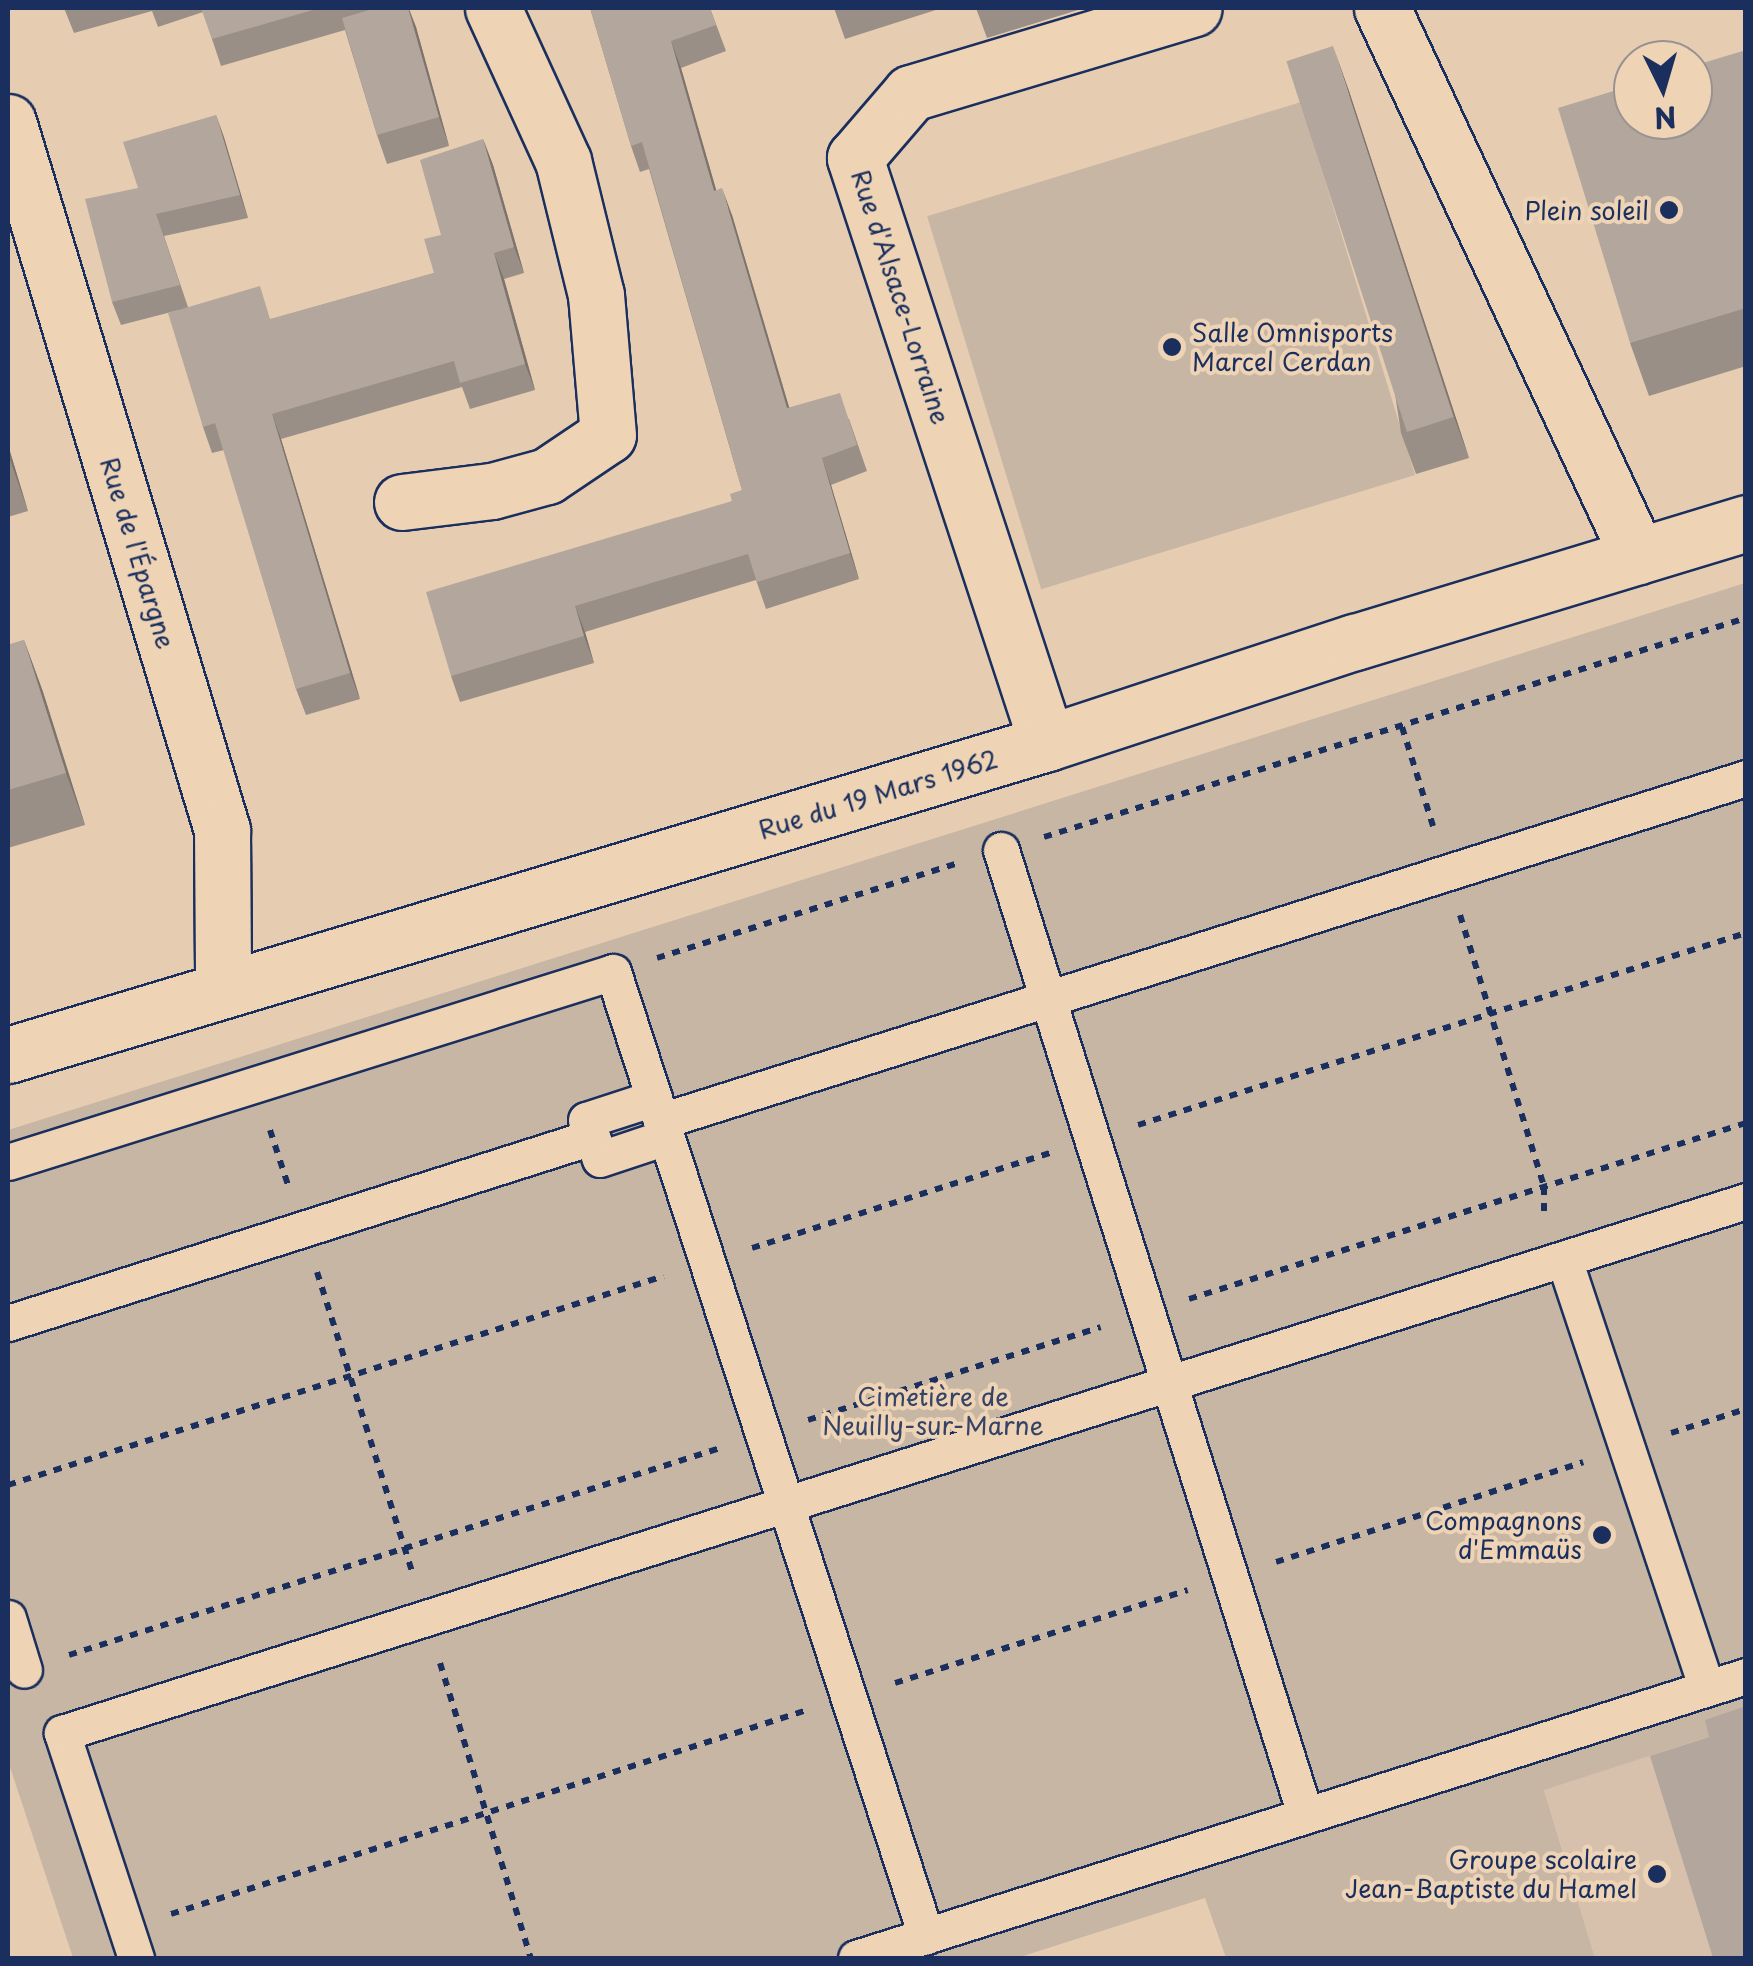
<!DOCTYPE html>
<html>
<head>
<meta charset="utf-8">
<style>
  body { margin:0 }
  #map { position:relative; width:1753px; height:1966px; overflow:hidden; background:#e6cdb2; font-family:"Playpen Sans",sans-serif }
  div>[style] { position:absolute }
  .built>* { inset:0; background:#d7c1ac }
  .green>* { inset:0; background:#c8b6a5; transform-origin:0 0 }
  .path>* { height:6px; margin-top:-3px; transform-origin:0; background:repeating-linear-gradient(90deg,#1b2f5e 0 8px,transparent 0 16px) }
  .roads { filter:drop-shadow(2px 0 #1b2f5e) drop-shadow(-2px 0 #1b2f5e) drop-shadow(0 2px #1b2f5e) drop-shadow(0 -2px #1b2f5e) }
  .service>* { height:35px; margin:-17.5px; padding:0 17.5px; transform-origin:17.5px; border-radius:17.5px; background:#eed4b5 }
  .minor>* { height:55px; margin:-27.5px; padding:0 27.5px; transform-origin:27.5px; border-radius:27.5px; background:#eed4b5 }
  .tertiary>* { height:55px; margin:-27.5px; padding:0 27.5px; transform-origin:27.5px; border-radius:27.5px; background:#eed4b5 }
  .wall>* { inset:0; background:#9a8f87 }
  .shaded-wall>* { inset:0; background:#7d746e }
  .building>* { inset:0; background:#b3a69d; transform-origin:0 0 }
  .dots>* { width:28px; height:28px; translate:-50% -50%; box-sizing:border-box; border:5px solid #eed4b5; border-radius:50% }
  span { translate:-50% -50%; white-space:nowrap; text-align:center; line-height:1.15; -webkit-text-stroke:8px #eed4b5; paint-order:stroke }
  .poi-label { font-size:25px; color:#1b2f5e }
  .right { translate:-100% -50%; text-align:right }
  .left { translate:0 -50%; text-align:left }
  .street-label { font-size:25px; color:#1b2f5e }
  .park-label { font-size:25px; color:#354369 }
  .frame { position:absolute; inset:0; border:10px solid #1b2f5e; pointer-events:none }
  .north { position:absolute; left:1613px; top:40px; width:100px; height:100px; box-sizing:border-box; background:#eed4b5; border:2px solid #9a9292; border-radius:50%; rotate:175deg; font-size:28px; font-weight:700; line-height:40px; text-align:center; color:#1b2f5e }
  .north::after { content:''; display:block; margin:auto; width:35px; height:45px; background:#1b2f5e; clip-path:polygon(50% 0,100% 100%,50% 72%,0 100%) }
</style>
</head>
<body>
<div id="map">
  <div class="built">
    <i style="clip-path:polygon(1745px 1725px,1745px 1958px,1595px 1958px,1544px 1789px)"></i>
  </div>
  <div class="green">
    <i style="left:1301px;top:102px;width:390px;height:391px;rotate:73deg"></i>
    <i style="clip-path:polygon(1745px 583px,1745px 1725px,1544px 1790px,1595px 1958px,1226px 1958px,1205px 1898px,1017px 1958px,73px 1958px,8px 1761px,8px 1130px)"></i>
  </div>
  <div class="path">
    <i style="left:1402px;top:727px;width:104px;rotate:72.6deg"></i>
    <i style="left:1044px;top:837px;width:735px;rotate:-17.33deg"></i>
    <i style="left:1460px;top:915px;width:285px;rotate:72.8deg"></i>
    <i style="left:1544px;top:1187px;width:28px;rotate:90deg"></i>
    <i style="left:657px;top:958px;width:313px;rotate:-17.5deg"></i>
    <i style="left:1138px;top:1125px;width:638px;rotate:-17.53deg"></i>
    <i style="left:270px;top:1130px;width:58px;rotate:71.9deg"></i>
    <i style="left:752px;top:1248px;width:313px;rotate:-17.7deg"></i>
    <i style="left:317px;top:1272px;width:318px;rotate:72.4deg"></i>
    <i style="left:1189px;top:1299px;width:584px;rotate:-17.54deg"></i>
    <i style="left:808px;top:1420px;width:307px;rotate:-17.6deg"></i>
    <i style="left:1671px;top:1433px;width:79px;rotate:-17.7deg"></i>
    <i style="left:8px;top:1485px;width:688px;rotate:-17.67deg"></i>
    <i style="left:1276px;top:1562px;width:323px;rotate:-18deg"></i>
    <i style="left:69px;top:1655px;width:683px;rotate:-17.64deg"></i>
    <i style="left:440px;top:1663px;width:309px;rotate:72.9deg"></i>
    <i style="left:895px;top:1683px;width:307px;rotate:-17.6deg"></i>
    <i style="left:171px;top:1914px;width:668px;rotate:-17.78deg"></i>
  </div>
  <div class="roads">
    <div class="service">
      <i style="left:1001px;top:850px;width:1011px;rotate:72.5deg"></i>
      <i style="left:654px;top:1098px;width:71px;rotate:162.1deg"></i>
      <i style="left:586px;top:1120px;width:41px;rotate:70.3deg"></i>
      <i style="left:600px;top:1159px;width:70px;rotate:-18.4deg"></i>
      <i style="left:661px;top:1121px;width:1138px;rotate:-17.54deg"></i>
      <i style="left:8px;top:1162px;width:634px;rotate:-17.43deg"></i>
      <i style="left:613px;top:972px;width:1014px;rotate:72.01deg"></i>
      <i style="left:1564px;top:1259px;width:452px;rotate:71.6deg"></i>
      <i style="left:8px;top:1323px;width:613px;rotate:-17.67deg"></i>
      <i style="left:8px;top:1618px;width:54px;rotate:72.9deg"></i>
      <i style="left:136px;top:1958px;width:237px;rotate:-108.2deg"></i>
      <i style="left:62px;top:1733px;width:1766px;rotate:-17.53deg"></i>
      <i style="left:856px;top:1958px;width:934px;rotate:-17.58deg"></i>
    </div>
    <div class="minor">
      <i style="left:1382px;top:8px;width:605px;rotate:64.96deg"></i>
      <i style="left:8px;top:122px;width:740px;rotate:73.18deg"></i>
      <i style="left:222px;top:830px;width:160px;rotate:89.6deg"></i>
      <i style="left:402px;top:502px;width:91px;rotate:-7deg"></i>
      <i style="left:492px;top:491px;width:57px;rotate:-15.3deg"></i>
      <i style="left:547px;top:476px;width:73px;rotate:-33.9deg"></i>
      <i style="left:608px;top:435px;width:141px;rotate:-94.9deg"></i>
      <i style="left:596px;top:295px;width:138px;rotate:-103.8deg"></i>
      <i style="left:563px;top:161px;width:168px;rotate:-114.6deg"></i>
      <i style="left:1047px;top:743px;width:616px;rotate:-108.17deg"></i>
      <i style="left:855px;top:158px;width:86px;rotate:-49.3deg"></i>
      <i style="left:911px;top:93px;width:295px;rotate:-16.7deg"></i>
    </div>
    <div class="tertiary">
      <i style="left:8px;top:1055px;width:1085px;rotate:-16.71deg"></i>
      <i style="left:1047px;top:743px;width:324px;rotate:-18.2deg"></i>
      <i style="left:1355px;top:642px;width:409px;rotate:-16.9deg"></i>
    </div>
  </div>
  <div class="wall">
    <i style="clip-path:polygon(64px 8px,409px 8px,416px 27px,449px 146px,387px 164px,377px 135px,345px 30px,221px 66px,203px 12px,158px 27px,152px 11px,74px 33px)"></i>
    <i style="clip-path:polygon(590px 8px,710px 8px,726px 51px,681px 68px,716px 190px,732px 215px,789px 407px,849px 419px,867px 471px,831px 485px,859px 579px,766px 609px,756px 580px,585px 632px,594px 663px,460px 702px,451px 676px,732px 501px,742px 490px,649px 169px,640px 172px,631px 146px)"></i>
    <i style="clip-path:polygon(834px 8px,942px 8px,845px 39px)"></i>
    <i style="clip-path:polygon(976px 8px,1077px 8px,1078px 10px,987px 38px)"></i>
    <i style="clip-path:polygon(1746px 50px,1746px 366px,1649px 396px,1630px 343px)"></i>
    <i style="clip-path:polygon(1348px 88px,1469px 458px,1416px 474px,1401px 433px)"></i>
    <i style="clip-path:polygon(216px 115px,248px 218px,164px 236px,188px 307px,272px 319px,434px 273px,441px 235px,483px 139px,493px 165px,524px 273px,504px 279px,535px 390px,470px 409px,462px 387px,281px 439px,360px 699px,306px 715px,296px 689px,224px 450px,212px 453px,203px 427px,179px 310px,121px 325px,112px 302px,138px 188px)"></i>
    <i style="clip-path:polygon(8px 445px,28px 511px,8px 517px)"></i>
    <i style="clip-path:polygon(24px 640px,43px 692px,85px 825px,8px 848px,8px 645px)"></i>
  </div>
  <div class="shaded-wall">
    <i style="clip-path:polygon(408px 8px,416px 27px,449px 146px,439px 117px)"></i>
    <i style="clip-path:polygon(671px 41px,681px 68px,724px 217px,714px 191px)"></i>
    <i style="clip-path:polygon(1333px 46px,1348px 88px,1469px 458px,1454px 417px)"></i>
    <i style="clip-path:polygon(216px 115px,224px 137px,248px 218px,240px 195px)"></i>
    <i style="clip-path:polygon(483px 139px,493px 165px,524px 273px,514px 247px)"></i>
    <i style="clip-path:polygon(722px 188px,732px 215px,797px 434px,787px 408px)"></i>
    <i style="clip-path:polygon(494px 253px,504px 279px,535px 390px,525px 364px)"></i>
    <i style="clip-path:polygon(272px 414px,281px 439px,360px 699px,350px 673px)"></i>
    <i style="clip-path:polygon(8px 445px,28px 511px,8px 454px)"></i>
    <i style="clip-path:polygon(822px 458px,831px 485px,859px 579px,850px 553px)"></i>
    <i style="clip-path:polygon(575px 606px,585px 632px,594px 663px,584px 636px)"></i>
    <i style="clip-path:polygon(24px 640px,43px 692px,85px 825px,66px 773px)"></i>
  </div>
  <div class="building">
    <i style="clip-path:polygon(201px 8px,320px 8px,212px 39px)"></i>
    <i style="clip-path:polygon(376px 8px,408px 8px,439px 117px,377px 135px,342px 18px)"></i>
    <i style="clip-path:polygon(590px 8px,710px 8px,716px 25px,671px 41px,714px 191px,722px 188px,787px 408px,840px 393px,857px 445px,822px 458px,850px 553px,757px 582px,748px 554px,575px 606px,584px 636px,451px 676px,426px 592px,732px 501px,730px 494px,742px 490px,642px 142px,631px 146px)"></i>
    <i style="left:1333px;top:46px;width:390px;height:49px;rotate:72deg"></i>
    <i style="clip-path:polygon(1746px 50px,1746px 308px,1630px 343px,1558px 108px,1633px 85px,1633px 120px,1693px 120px,1693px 66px)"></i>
    <i style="clip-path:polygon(216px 115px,240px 195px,156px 214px,180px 285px,112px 302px,85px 199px,138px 188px,123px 142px)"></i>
    <i style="clip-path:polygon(483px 139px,514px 247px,494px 253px,525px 364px,460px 383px,454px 361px,272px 414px,350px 673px,296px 689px,215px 423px,203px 427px,168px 313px,260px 286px,270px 319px,434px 273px,424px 239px,441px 235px,420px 160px)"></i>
    <i style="clip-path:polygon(24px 640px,66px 773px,8px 790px,8px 645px)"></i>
    <i style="clip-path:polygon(1746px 1706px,1746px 1958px,1713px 1958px,1650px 1756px,1709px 1737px,1705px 1720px)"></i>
  </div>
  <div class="dots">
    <i style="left:1669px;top:210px;background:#1b2f5e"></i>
    <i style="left:1172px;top:347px;background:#1b2f5e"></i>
    <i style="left:1602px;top:1535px;background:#1b2f5e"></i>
    <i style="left:1657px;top:1874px;background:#1b2f5e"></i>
  </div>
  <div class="poi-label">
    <span class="right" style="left:1649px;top:210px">Plein soleil</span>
    <span class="left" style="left:1192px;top:347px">Salle Omnisports<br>Marcel Cerdan</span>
    <span class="right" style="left:1582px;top:1535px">Compagnons<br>d'Emmaüs</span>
    <span class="right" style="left:1637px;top:1874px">Groupe scolaire<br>Jean-Baptiste du Hamel</span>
  </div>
  <div class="street-label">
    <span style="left:901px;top:297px;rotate:72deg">Rue d'Alsace-Lorraine</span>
    <span style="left:138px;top:553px;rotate:73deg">Rue de l'Épargne</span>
    <span style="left:878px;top:794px;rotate:-17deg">Rue du 19 Mars 1962</span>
  </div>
  <div class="park-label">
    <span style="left:933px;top:1411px">Cimetière de<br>Neuilly-sur-Marne</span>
  </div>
  <div class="frame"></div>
  <div class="north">N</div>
</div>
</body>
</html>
